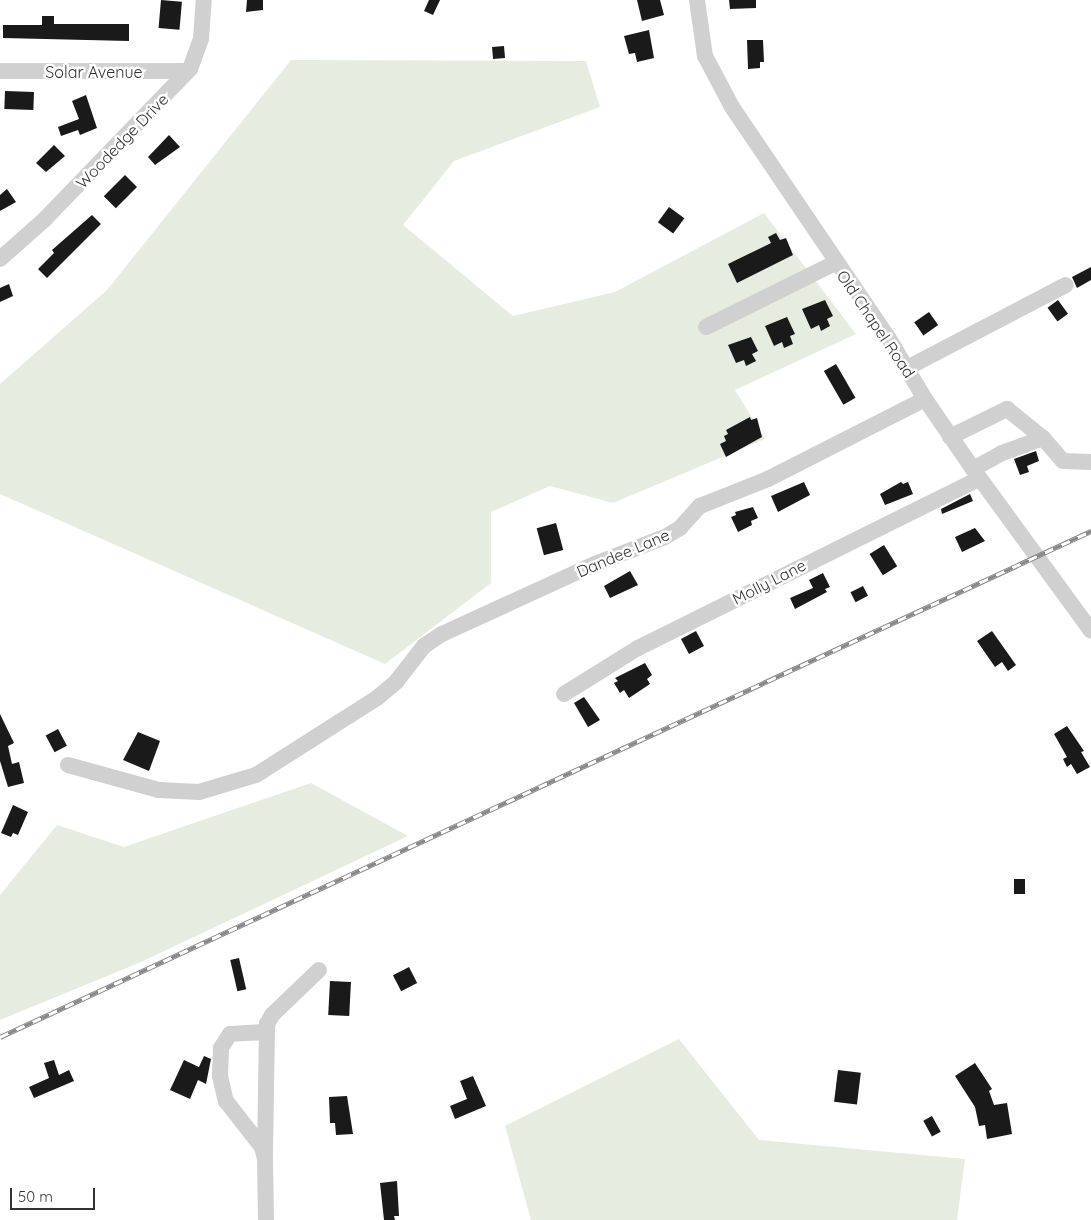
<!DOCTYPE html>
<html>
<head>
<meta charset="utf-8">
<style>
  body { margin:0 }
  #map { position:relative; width:1091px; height:1220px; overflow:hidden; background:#fff; font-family:Quicksand,sans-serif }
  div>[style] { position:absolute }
  .green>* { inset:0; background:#e6ecdf }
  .building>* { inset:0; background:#1a1a1a; transform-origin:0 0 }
  .minor>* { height:16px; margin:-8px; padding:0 8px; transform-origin:8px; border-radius:8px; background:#d0d0d0 }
  .rail>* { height:5px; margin-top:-2.5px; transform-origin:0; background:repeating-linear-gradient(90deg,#fff 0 9px,#888 0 18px); box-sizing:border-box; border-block:1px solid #888 }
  span { translate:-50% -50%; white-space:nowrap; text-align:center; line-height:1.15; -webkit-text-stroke:5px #fff; paint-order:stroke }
  .street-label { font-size:16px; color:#333 }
  .scale { position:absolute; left:10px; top:1188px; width:85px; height:22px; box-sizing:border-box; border:2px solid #333; border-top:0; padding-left:6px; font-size:15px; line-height:18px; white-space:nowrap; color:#333; -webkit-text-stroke:4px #fff; paint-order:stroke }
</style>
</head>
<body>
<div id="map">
  <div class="green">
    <i style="clip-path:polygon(291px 60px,586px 61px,600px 107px,454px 161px,403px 225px,513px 316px,615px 292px,764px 213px,856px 334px,735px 390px,765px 439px,613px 503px,550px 486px,491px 512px,491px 583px,385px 664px,0 494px,0 384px,107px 290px)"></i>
    <i style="clip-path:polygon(311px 783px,408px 836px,141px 962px,0 1020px,0 895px,57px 825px,124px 847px)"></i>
    <i style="clip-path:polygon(679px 1039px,759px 1140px,965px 1159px,957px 1220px,531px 1220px,505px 1126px)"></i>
  </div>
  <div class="building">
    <i style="left:161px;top:0;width:21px;height:28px;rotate:5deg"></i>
    <i style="clip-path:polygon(247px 0,263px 0,263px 10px,246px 12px)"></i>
    <i style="clip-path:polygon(429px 0,440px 0,433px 15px,424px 11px)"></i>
    <i style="clip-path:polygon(637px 0,660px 0,664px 15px,642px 21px)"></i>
    <i style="clip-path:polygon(729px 0,756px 0,756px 8px,730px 9px)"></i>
    <i style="clip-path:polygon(42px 16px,54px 16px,54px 24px,129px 24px,129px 41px,3px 38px,3px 25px,42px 25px)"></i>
    <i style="clip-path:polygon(649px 30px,654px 58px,637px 62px,635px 53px,629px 54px,624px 36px)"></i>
    <i style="clip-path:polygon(747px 40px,763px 40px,764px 62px,760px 62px,760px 68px,748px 69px)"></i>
    <i style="left:504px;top:46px;width:12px;height:12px;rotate:85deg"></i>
    <i style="left:5px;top:91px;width:29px;height:18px;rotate:2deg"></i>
    <i style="clip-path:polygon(86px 95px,97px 128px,80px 135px,78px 130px,61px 136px,58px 127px,79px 119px,72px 101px)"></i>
    <i style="clip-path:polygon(169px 135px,180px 147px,155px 165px,148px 157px)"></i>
    <i style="clip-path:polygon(54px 145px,65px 156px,46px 172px,36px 163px)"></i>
    <i style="left:125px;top:175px;width:17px;height:30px;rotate:45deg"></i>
    <i style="clip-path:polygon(7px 189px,16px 202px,0 211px,0 195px)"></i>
    <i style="left:669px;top:207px;width:19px;height:19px;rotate:36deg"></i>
    <i style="clip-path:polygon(92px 215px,101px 224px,47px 278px,38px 269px,54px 253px,52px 250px)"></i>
    <i style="clip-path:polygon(776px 233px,780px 240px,786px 238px,793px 255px,737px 283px,728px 264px,771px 243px,768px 237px)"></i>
    <i style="clip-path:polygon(1091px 267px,1091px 280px,1077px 288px,1072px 277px)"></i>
    <i style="clip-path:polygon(9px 284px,13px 296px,0 302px,0 288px)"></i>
    <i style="clip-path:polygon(825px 300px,833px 316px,827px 319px,830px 326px,821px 331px,819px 325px,811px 329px,802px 309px)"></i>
    <i style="left:1058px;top:300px;width:17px;height:13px;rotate:54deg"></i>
    <i style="left:929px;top:312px;width:16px;height:18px;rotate:55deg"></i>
    <i style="clip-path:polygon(787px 317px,795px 334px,790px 336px,793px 344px,784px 348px,782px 342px,774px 346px,765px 326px)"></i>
    <i style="clip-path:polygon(751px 337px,758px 351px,752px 354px,756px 361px,746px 366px,744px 360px,736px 363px,728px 345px)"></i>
    <i style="left:836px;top:364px;width:39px;height:14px;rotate:60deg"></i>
    <i style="clip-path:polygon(750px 417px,751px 420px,757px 418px,762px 437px,726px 457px,720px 444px,726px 441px,724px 436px,728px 434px,726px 430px)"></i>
    <i style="clip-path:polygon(1036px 451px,1039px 461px,1027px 466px,1029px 472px,1020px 475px,1014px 459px)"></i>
    <i style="clip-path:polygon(804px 482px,810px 495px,778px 512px,771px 496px)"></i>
    <i style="clip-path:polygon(901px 482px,903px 484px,908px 482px,913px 494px,885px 505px,880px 494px)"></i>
    <i style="clip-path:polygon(970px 494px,973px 501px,942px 514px,941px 509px)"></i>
    <i style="clip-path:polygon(753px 507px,758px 518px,751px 521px,752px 525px,738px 532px,731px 517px,736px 515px,735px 512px)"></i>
    <i style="left:556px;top:523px;width:28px;height:20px;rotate:75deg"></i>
    <i style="clip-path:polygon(975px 528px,985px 541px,962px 552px,955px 537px)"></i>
    <i style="left:884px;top:545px;width:25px;height:17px;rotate:58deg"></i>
    <i style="clip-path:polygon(630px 571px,638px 585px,610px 598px,604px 586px)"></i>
    <i style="clip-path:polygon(823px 573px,830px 587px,825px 589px,827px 592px,795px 609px,790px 598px,813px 588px,809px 580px)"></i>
    <i style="left:863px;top:586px;width:11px;height:14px;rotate:63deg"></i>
    <i style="left:696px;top:631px;width:17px;height:17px;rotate:62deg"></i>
    <i style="clip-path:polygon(992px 631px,1016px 665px,1008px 671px,1002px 662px,995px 667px,977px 641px)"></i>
    <i style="clip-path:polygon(645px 663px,652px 675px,647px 679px,650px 684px,629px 698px,624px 690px,620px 693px,614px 683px,618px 681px,615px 678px)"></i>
    <i style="clip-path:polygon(584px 697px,600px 720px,588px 727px,574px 703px)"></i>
    <i style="clip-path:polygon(0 714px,14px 743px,8px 746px,12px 764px,19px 762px,24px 783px,8px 787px,0 761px)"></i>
    <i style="clip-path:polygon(1067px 726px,1084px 751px,1081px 752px,1090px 767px,1077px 774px,1071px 764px,1067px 767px,1063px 759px,1067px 757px,1054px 734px)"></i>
    <i style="left:58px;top:729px;width:19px;height:14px;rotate:62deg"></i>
    <i style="clip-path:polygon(138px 732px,160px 741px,149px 771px,123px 760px)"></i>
    <i style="clip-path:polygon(13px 805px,28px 812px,18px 835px,13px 833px,11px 837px,1px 833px)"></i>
    <i style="left:1014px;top:879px;width:11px;height:15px"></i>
    <i style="left:239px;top:958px;width:32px;height:9px;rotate:77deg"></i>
    <i style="left:409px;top:967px;width:18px;height:18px;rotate:63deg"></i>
    <i style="left:330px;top:981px;width:21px;height:34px;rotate:3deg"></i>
    <i style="clip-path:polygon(204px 1056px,211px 1059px,206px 1084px,198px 1080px,190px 1099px,170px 1090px,184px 1060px,199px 1067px)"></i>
    <i style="clip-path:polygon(54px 1060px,59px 1075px,69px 1070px,74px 1081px,34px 1098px,29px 1087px,49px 1078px,44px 1063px)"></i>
    <i style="clip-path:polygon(975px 1063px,992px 1089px,989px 1091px,994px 1105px,1007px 1103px,1012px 1134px,987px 1139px,985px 1125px,979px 1126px,975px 1107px,955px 1076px)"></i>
    <i style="left:838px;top:1070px;width:23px;height:32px;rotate:7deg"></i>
    <i style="clip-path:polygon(473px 1076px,486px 1106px,455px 1119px,450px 1106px,467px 1099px,460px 1081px)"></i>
    <i style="clip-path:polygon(347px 1096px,353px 1134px,336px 1135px,335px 1123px,330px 1123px,329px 1097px)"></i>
    <i style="left:932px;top:1116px;width:18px;height:10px;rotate:61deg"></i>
    <i style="clip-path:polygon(397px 1181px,399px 1216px,394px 1216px,395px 1220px,384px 1220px,380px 1183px)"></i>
  </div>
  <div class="minor">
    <i style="left:697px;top:0;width:57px;rotate:81.9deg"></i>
    <i style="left:705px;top:56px;width:58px;rotate:62.1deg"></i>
    <i style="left:732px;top:107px;width:278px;rotate:55.9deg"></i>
    <i style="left:888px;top:337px;width:72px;rotate:59.2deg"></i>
    <i style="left:925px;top:399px;width:85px;rotate:55.6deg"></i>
    <i style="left:973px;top:469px;width:200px;rotate:53.9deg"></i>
    <i style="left:0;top:71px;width:187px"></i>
    <i style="left:0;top:259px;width:60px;rotate:-41.6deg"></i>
    <i style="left:45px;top:219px;width:209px;rotate:-46deg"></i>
    <i style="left:190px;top:69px;width:32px;rotate:-70deg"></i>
    <i style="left:201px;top:39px;width:39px;rotate:-86deg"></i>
    <i style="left:706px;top:327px;width:144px;rotate:-26.4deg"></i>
    <i style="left:907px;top:368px;width:179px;rotate:-27.6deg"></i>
    <i style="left:950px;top:437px;width:64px;rotate:-26.2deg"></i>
    <i style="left:1007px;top:409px;width:46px;rotate:38.9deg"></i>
    <i style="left:1043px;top:438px;width:44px;rotate:159.9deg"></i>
    <i style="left:1002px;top:453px;width:33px;rotate:151deg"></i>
    <i style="left:1043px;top:438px;width:30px;rotate:49deg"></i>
    <i style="left:1063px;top:461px;width:28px;rotate:2deg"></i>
    <i style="left:564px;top:694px;width:87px;rotate:-31.9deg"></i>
    <i style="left:638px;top:648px;width:381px;rotate:-26.4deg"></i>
    <i style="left:68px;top:765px;width:94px;rotate:15.4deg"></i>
    <i style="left:159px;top:790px;width:40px;rotate:2.9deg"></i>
    <i style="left:199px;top:792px;width:59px;rotate:-16.6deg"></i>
    <i style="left:256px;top:775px;width:143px;rotate:-32.5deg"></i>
    <i style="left:377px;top:698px;width:25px;rotate:-40deg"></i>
    <i style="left:396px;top:682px;width:46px;rotate:-52.1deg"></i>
    <i style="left:424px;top:646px;width:22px;rotate:-34deg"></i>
    <i style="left:442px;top:634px;width:168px;rotate:-24.6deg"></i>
    <i style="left:595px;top:564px;width:75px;rotate:-21.1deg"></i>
    <i style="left:665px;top:537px;width:17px;rotate:-31deg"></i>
    <i style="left:680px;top:528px;width:30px;rotate:-48deg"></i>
    <i style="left:700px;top:506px;width:73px;rotate:-21.7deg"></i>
    <i style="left:768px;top:479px;width:176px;rotate:-27deg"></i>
    <i style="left:266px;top:1032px;width:36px;rotate:177deg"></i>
    <i style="left:230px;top:1034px;width:17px;rotate:123deg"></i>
    <i style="left:221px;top:1048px;width:28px;rotate:92deg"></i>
    <i style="left:220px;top:1076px;width:26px;rotate:77deg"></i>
    <i style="left:226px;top:1101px;width:58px;rotate:52deg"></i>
    <i style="left:262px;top:1147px;width:12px;rotate:76deg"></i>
    <i style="left:265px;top:1159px;width:61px;rotate:89.1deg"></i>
    <i style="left:265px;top:1154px;width:130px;rotate:-89.1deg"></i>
    <i style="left:267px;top:1024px;width:10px;rotate:-61deg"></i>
    <i style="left:272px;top:1015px;width:65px;rotate:-43.8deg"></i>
  </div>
  <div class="rail">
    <i style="left:0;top:1037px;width:1203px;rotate:-24.88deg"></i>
  </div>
  <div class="street-label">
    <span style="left:94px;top:72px">Solar Avenue</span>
    <span style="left:122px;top:141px;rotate:-46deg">Woodedge Drive</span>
    <span style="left:876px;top:324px;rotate:56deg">Old Chapel Road</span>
    <span style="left:623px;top:553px;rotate:-23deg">Dandee Lane</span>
    <span style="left:769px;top:582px;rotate:-27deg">Molly Lane</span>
  </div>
  <div class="scale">50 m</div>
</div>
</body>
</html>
